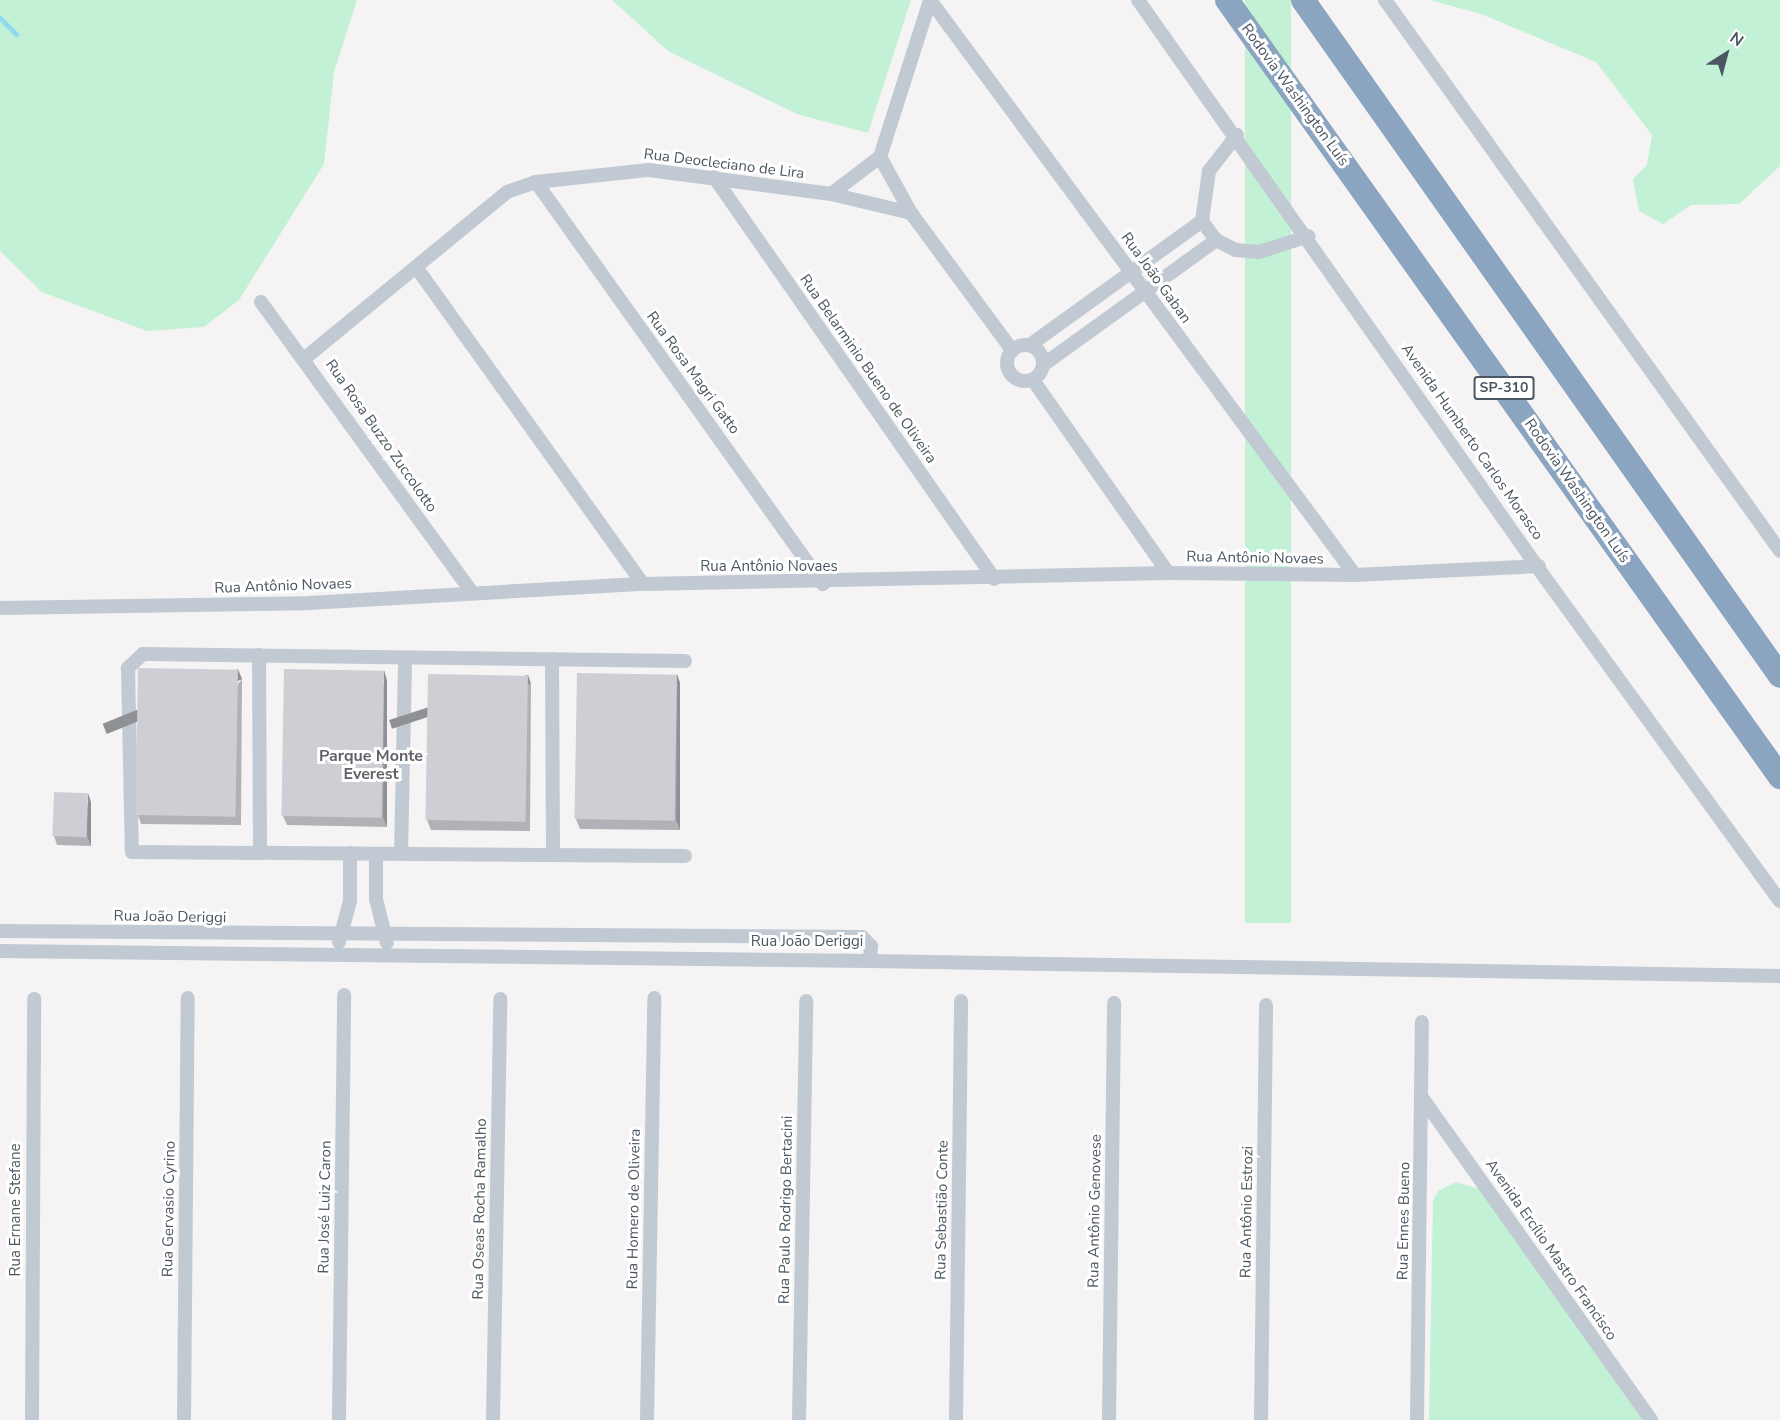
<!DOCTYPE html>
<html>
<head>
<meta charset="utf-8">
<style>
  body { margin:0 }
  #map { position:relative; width:1780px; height:1420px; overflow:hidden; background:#f5f3f3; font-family:"Nunito Sans",sans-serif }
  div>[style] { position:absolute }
  .green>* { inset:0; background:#c3f1d5; transform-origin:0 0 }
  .stream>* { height:5px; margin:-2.5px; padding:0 2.5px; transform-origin:2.5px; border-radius:2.5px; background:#90daee }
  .minor>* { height:14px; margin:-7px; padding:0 7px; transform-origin:7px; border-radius:7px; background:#c1cad2 }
  .minor>.ring { margin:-7px; padding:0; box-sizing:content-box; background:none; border:14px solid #c1cad2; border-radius:50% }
  .motorway>* { height:24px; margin:-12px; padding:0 12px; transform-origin:12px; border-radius:12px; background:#8ba5c1 }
  .wall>* { inset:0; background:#b0b2b7 }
  .shaded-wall>* { inset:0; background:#909195; transform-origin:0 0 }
  .building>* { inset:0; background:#cdcfd5; transform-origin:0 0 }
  span { translate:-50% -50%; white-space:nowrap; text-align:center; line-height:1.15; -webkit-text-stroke:6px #fff; paint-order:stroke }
  .shield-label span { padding:2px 4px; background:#fff; border:2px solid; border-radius:4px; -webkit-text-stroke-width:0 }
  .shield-label { font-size:14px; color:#4a5661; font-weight:700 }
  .street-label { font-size:15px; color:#4a5661 }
  .neighbourhood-label { font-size:16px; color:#5f6368; font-weight:700 }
  .north { position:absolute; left:1696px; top:24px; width:60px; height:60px; -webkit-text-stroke:4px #fff; paint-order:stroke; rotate:36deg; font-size:16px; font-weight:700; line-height:24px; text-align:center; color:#4a5661 }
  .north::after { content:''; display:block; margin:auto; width:21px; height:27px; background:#4a5661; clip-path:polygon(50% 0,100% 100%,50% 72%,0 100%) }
</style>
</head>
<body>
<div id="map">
  <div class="green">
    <i style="clip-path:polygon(0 0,357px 0,334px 72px,324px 164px,239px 300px,204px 327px,147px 331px,42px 292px,0 251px)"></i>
    <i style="clip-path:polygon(612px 0,911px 0,868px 133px,797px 114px,668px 51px)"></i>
    <i style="left:1245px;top:0;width:46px;height:923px"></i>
    <i style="clip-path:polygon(1430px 0,1780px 0,1780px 166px,1739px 204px,1691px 205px,1663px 224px,1639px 211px,1633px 179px,1647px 165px,1652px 135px,1596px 62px,1481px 14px)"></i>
    <i style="clip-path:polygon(1456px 1182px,1482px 1190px,1645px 1420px,1429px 1420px,1433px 1201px,1438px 1191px)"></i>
  </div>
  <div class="stream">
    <i style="left:0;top:18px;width:23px;rotate:45deg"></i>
  </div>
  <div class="minor">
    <i style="left:930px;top:0;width:715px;rotate:53.53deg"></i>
    <i style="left:1138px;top:0;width:703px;rotate:54.84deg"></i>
    <i style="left:1543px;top:575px;width:403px;rotate:54deg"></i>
    <i style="left:1385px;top:0;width:678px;rotate:54.36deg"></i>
    <i style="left:1237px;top:135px;width:46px;rotate:127.9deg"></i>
    <i style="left:1209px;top:171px;width:50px;rotate:98deg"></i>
    <i style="left:1202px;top:221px;width:24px;rotate:54deg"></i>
    <i style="left:1216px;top:240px;width:22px;rotate:27deg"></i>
    <i style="left:1236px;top:250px;width:23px;rotate:5deg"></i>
    <i style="left:1259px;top:252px;width:52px;rotate:-17.7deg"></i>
    <i style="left:880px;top:157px;width:64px;rotate:61deg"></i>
    <i style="left:911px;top:213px;width:170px;rotate:53.6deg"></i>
    <i style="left:714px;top:177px;width:490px;rotate:55.1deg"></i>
    <i style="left:536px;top:182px;width:494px;rotate:54.5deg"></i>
    <i style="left:831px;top:194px;width:61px;rotate:-37.1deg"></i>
    <i style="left:880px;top:157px;width:165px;rotate:-72.3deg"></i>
    <i style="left:416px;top:267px;width:390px;rotate:54.4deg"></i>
    <i style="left:261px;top:302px;width:357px;rotate:54deg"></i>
    <i class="ring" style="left:1007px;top:345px;width:22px;height:22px"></i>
    <i style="left:1030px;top:345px;width:212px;rotate:-35.8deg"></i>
    <i style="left:305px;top:358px;width:261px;rotate:-39.4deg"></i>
    <i style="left:507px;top:192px;width:31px;rotate:-19deg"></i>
    <i style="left:536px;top:182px;width:114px;rotate:-6.1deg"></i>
    <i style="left:649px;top:170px;width:184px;rotate:7.5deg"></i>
    <i style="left:831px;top:194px;width:82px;rotate:13.4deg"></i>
    <i style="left:1043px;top:365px;width:213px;rotate:-35.8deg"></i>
    <i style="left:1033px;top:380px;width:236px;rotate:55deg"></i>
    <i style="left:0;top:608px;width:309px;rotate:-0.9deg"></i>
    <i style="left:309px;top:603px;width:335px;rotate:-3.3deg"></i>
    <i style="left:643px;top:584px;width:525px;rotate:-1.2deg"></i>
    <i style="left:1168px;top:573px;width:187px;rotate:0.6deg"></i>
    <i style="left:1355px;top:575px;width:184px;rotate:-2.8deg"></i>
    <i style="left:259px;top:655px;width:198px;rotate:89.7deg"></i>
    <i style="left:552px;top:659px;width:196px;rotate:89.7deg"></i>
    <i style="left:685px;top:661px;width:542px;rotate:-179.26deg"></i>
    <i style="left:143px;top:654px;width:21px;rotate:137deg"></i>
    <i style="left:128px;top:668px;width:184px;rotate:88.8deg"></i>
    <i style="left:132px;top:852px;width:553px;rotate:0.41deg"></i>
    <i style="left:376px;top:854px;width:45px;rotate:90deg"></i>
    <i style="left:376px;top:899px;width:45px;rotate:76deg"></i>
    <i style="left:401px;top:854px;width:196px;rotate:-88.8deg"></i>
    <i style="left:0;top:931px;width:862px;rotate:0.4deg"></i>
    <i style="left:862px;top:937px;width:13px;rotate:45deg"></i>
    <i style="left:871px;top:946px;width:15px;rotate:94deg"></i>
    <i style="left:870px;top:961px;width:870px;rotate:-179.34deg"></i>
    <i style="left:339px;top:942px;width:42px;rotate:-75deg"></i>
    <i style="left:350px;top:901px;width:48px;rotate:-90deg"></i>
    <i style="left:870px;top:961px;width:910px;rotate:0.94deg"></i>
    <i style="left:1423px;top:1099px;width:394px;rotate:54.6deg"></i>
    <i style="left:32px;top:1420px;width:421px;rotate:-89.7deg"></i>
    <i style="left:184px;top:1420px;width:422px;rotate:-89.5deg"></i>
    <i style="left:339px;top:1420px;width:425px;rotate:-89.3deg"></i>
    <i style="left:493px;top:1420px;width:421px;rotate:-89deg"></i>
    <i style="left:647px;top:1420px;width:422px;rotate:-89deg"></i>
    <i style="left:799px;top:1420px;width:419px;rotate:-89deg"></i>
    <i style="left:956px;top:1420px;width:419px;rotate:-89.3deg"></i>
    <i style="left:1109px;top:1420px;width:417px;rotate:-89.3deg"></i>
    <i style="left:1261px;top:1420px;width:415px;rotate:-89.3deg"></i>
    <i style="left:1417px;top:1420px;width:398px;rotate:-89.3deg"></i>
  </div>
  <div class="motorway">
    <i style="left:1227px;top:0;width:954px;rotate:54.56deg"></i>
    <i style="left:1303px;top:0;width:827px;rotate:54.79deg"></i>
  </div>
  <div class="wall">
    <i style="clip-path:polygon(677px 674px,680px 683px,680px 830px,580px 829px,576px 819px)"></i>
    <i style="clip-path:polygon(528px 675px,531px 684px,530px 831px,431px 830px,427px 820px)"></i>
    <i style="clip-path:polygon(242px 679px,241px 825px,141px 824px,138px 815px)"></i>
    <i style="clip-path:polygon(387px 680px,387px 827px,287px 825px,283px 816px)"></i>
    <i style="clip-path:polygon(91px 802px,91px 846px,57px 845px,54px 836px)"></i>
  </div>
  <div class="shaded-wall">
    <i style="left:238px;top:669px;width:11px;height:146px;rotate:68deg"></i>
    <i style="clip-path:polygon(384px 670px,387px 680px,387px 827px,383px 817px)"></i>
    <i style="clip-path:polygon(677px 674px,680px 683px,680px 830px,676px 820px)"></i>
    <i style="left:528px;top:675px;width:9px;height:146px;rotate:72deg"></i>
    <i style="clip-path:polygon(88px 793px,91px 802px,91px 846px,87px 836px)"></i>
  </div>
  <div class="building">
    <i style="left:138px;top:668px;width:100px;height:147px;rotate:1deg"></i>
    <i style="left:284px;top:669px;width:100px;height:147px;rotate:1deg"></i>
    <i style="left:577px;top:673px;width:100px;height:146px;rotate:1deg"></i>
    <i style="left:428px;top:674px;width:100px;height:146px;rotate:1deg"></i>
    <i style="left:54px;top:792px;width:34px;height:44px;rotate:2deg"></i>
  </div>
  <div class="shield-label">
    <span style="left:1504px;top:388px">SP-310</span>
  </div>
  <div class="street-label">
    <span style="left:1295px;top:95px;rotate:54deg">Rodovia Washington Luís</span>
    <span style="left:724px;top:164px;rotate:7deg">Rua Deocleciano de Lira</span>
    <span style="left:1156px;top:278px;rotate:54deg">Rua João Gaban</span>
    <span style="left:868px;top:369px;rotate:55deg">Rua Belarminio Bueno de Oliveira</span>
    <span style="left:693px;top:373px;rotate:54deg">Rua Rosa Magri Gatto</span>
    <span style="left:381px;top:436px;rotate:55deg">Rua Rosa Buzzo Zuccolotto</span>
    <span style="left:1472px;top:442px;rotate:55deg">Avenida Humberto Carlos Morasco</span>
    <span style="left:1577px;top:491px;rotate:55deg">Rodovia Washington Luís</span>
    <span style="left:1255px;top:558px;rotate:1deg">Rua Antônio Novaes</span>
    <span style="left:769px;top:567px">Rua Antônio Novaes</span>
    <span style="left:283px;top:586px;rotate:-2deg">Rua Antônio Novaes</span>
    <span style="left:170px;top:917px;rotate:1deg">Rua João Deriggi</span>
    <span style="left:807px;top:942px">Rua João Deriggi</span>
    <span style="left:325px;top:1207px;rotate:-89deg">Rua José Luiz Caron</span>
    <span style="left:169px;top:1209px;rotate:-89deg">Rua Gervasio Cyrino</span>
    <span style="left:480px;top:1209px;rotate:-89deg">Rua Oseas Rocha Ramalho</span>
    <span style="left:634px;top:1209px;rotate:-89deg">Rua Homero de Oliveira</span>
    <span style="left:16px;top:1210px;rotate:-90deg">Rua Ernane Stefane</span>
    <span style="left:786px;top:1210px;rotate:-89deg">Rua Paulo Rodrigo Bertacini</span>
    <span style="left:942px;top:1210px;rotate:-89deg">Rua Sebastião Conte</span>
    <span style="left:1095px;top:1211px;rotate:-89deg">Rua Antônio Genovese</span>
    <span style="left:1247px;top:1212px;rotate:-89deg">Rua Antônio Estrozi</span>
    <span style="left:1404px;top:1221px;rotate:-89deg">Rua Ennes Bueno</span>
    <span style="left:1551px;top:1250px;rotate:55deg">Avenida Ercílio Mastro Francisco</span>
  </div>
  <div class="neighbourhood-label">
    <span style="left:371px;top:765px">Parque Monte<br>Everest</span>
  </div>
  <div class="north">N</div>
</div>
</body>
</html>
